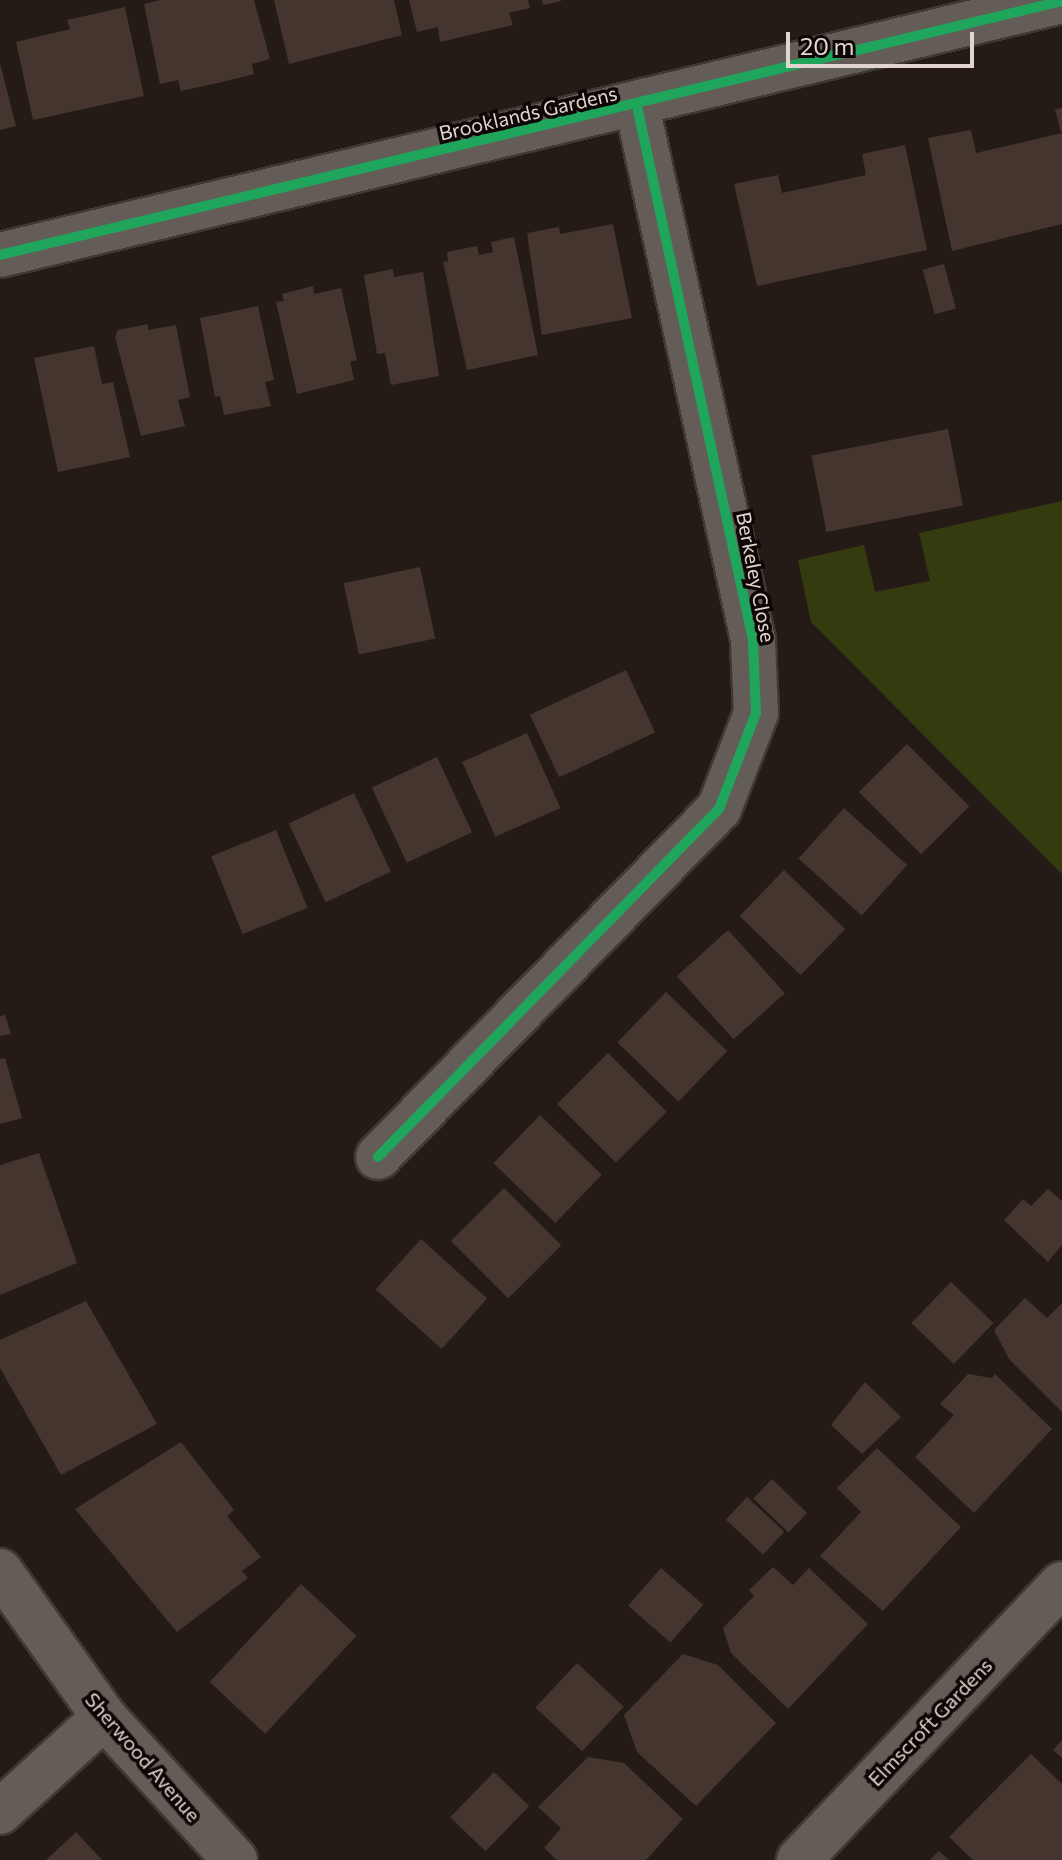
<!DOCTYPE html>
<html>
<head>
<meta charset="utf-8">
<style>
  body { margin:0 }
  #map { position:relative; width:1062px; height:1860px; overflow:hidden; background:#251b16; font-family:Commissioner,sans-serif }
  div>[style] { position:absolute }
  .green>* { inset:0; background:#343c0f }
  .building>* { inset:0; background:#44362e; transform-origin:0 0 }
  .roads { filter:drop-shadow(2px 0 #403835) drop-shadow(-2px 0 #403835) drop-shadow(0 2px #403835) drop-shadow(0 -2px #403835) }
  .minor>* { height:44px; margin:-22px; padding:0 22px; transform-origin:22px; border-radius:22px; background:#635c57 }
  .cycleway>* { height:10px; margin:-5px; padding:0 5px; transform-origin:5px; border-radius:5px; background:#20a55d }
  span { translate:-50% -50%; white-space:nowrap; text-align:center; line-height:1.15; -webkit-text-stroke:7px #0e0604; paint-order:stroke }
  .street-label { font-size:20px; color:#e2d5cf }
  .scale { position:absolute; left:786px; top:32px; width:188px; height:36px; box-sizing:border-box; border:4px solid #e2d5cf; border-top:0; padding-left:10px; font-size:24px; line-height:28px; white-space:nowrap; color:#e2d5cf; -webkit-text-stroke:6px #0e0604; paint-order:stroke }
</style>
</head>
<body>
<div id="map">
  <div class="green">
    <i style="clip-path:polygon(1062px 501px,1062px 874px,811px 622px,798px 560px,864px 545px,875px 592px,930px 581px,919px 533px)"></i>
  </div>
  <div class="building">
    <i style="clip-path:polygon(160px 0,254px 0,270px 59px,252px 64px,254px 74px,218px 83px,181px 91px,178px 80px,160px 84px,144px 4px)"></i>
    <i style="clip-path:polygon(274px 0,394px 0,402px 35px,289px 64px)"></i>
    <i style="clip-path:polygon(409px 0,528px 0,530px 8px,509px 13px,513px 25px,440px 42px,438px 27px,417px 32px)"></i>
    <i style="clip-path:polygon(542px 0,561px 0,561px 1px,543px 5px)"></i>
    <i style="clip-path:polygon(125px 7px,144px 96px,33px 120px,16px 42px,70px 29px,67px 20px)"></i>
    <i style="clip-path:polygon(0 63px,16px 126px,0 130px)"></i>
    <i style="clip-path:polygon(1062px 108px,1062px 132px,1061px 132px,1055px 109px)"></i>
    <i style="clip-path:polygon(971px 130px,976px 153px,1062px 133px,1062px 224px,952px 251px,928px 138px)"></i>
    <i style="clip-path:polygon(905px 145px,927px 250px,757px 286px,734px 184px,778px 175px,782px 193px,866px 175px,862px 154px)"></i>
    <i style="clip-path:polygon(613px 224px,632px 318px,542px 335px,527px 233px,559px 227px,560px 234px)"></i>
    <i style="clip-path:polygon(514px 237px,538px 355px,467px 370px,443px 262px,448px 261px,447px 252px,477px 246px,479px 255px,493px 252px,491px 242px)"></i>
    <i style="left:944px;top:264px;width:46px;height:22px;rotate:75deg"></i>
    <i style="clip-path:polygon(393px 269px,394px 277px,423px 272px,439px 376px,391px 385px,385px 353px,377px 354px,364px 275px)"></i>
    <i style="clip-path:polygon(313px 286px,314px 294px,341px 288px,357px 360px,350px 362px,354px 380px,297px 394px,276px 302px,284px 301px,282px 294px)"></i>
    <i style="clip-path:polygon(258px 306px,274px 380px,265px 382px,271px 406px,224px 415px,220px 396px,215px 397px,200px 318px)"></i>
    <i style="clip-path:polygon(148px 324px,148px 330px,176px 325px,190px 397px,178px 400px,185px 426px,141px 436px,115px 337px,118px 330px)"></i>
    <i style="clip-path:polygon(94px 346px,102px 384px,113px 382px,130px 457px,58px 472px,34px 358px)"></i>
    <i style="left:948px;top:429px;width:78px;height:139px;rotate:79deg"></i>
    <i style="left:420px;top:567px;width:73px;height:78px;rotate:78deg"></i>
    <i style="left:626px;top:670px;width:69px;height:106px;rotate:65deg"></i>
    <i style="left:527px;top:733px;width:82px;height:71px;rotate:66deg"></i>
    <i style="left:907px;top:744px;width:88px;height:68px;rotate:45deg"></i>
    <i style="left:437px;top:757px;width:83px;height:72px;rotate:65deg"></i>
    <i style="left:354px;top:793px;width:87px;height:72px;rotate:65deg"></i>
    <i style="left:844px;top:808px;width:85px;height:68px;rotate:42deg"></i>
    <i style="left:276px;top:830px;width:84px;height:70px;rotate:68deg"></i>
    <i style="left:784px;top:870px;width:85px;height:64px;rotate:44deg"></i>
    <i style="left:728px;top:930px;width:85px;height:69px;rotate:48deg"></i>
    <i style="left:666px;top:992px;width:85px;height:70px;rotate:44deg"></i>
    <i style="clip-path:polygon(5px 1015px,11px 1034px,0 1036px,0 1016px)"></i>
    <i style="left:608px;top:1053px;width:83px;height:72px;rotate:45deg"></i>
    <i style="clip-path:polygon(5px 1058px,22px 1118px,0 1124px,0 1059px)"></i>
    <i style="left:540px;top:1115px;width:86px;height:67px;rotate:44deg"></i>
    <i style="clip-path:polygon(39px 1153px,77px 1263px,0 1295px,0 1165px)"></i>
    <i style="left:504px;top:1188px;width:81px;height:75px;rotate:45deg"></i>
    <i style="clip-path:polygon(1048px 1189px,1062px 1201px,1062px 1245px,1048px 1262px,1004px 1220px,1023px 1199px,1031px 1206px)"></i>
    <i style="left:421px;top:1239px;width:89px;height:68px;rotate:42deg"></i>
    <i style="left:951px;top:1282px;width:59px;height:57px;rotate:44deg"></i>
    <i style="clip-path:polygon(1025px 1298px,1047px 1318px,1062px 1303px,1062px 1412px,1009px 1359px,994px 1330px)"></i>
    <i style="clip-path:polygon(86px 1301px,157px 1424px,61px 1475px,0 1368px,0 1340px)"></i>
    <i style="clip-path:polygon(968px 1374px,992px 1378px,995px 1374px,1052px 1429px,974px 1513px,915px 1457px,954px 1415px,940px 1404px)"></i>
    <i style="clip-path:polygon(865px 1382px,901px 1417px,862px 1454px,831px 1425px)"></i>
    <i style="clip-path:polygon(181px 1442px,234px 1510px,227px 1516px,261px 1557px,242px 1571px,248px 1578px,177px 1632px,75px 1509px)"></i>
    <i style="clip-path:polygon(877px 1448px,961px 1527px,883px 1611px,820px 1556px,861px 1512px,837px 1488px)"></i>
    <i style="left:772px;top:1479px;width:49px;height:27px;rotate:44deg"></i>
    <i style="left:747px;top:1497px;width:51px;height:31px;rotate:43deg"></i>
    <i style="clip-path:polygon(773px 1567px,793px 1585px,809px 1568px,868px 1624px,788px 1709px,731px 1653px,723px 1628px,754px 1596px,749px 1590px)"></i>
    <i style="left:661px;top:1568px;width:56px;height:50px;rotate:41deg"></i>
    <i style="left:301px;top:1584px;width:76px;height:134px;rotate:43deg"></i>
    <i style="clip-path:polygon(683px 1654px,718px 1665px,776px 1723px,696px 1806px,637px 1752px,624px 1715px)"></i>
    <i style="left:577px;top:1663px;width:64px;height:61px;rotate:43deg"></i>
    <i style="clip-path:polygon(1062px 1740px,1062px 1758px,1053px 1750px)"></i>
    <i style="clip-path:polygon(1031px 1754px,1062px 1784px,1062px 1860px,973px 1860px,949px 1837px)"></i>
    <i style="clip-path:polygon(588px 1757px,624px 1763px,683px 1819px,646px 1860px,557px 1860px,544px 1848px,561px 1828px,538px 1807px)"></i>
    <i style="left:494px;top:1772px;width:49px;height:63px;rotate:44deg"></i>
    <i style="clip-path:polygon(76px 1832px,102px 1860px,46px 1860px,74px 1834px)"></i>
    <i style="clip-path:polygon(939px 1851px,949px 1860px,930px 1860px)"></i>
  </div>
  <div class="roads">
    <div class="minor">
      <i style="left:0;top:255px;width:1092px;rotate:-13.45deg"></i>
      <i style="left:378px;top:1157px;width:487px;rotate:-45.6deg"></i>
      <i style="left:719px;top:809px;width:103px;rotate:-68.9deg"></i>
      <i style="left:756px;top:713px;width:73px;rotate:-92.4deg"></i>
      <i style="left:753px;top:640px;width:546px;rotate:-102.26deg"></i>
      <i style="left:0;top:1571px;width:179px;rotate:54.5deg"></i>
      <i style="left:104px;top:1717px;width:194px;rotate:47.5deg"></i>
      <i style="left:0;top:1812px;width:141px;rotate:-42.4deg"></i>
      <i style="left:799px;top:1860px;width:381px;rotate:-46.4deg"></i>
    </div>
  </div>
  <div class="cycleway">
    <i style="left:0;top:255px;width:1092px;rotate:-13.45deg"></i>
    <i style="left:378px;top:1157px;width:487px;rotate:-45.6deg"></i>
    <i style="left:719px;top:809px;width:103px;rotate:-68.9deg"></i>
    <i style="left:756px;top:713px;width:73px;rotate:-92.4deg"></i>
    <i style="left:753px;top:640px;width:546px;rotate:-102.26deg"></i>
  </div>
  <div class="street-label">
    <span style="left:528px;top:113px;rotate:-13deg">Brooklands Gardens</span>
    <span style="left:756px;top:577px;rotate:79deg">Berkeley Close</span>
    <span style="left:930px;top:1722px;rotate:-46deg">Elmscroft Gardens</span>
    <span style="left:143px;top:1757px;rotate:49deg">Sherwood Avenue</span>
  </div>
  <div class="scale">20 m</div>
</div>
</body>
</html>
